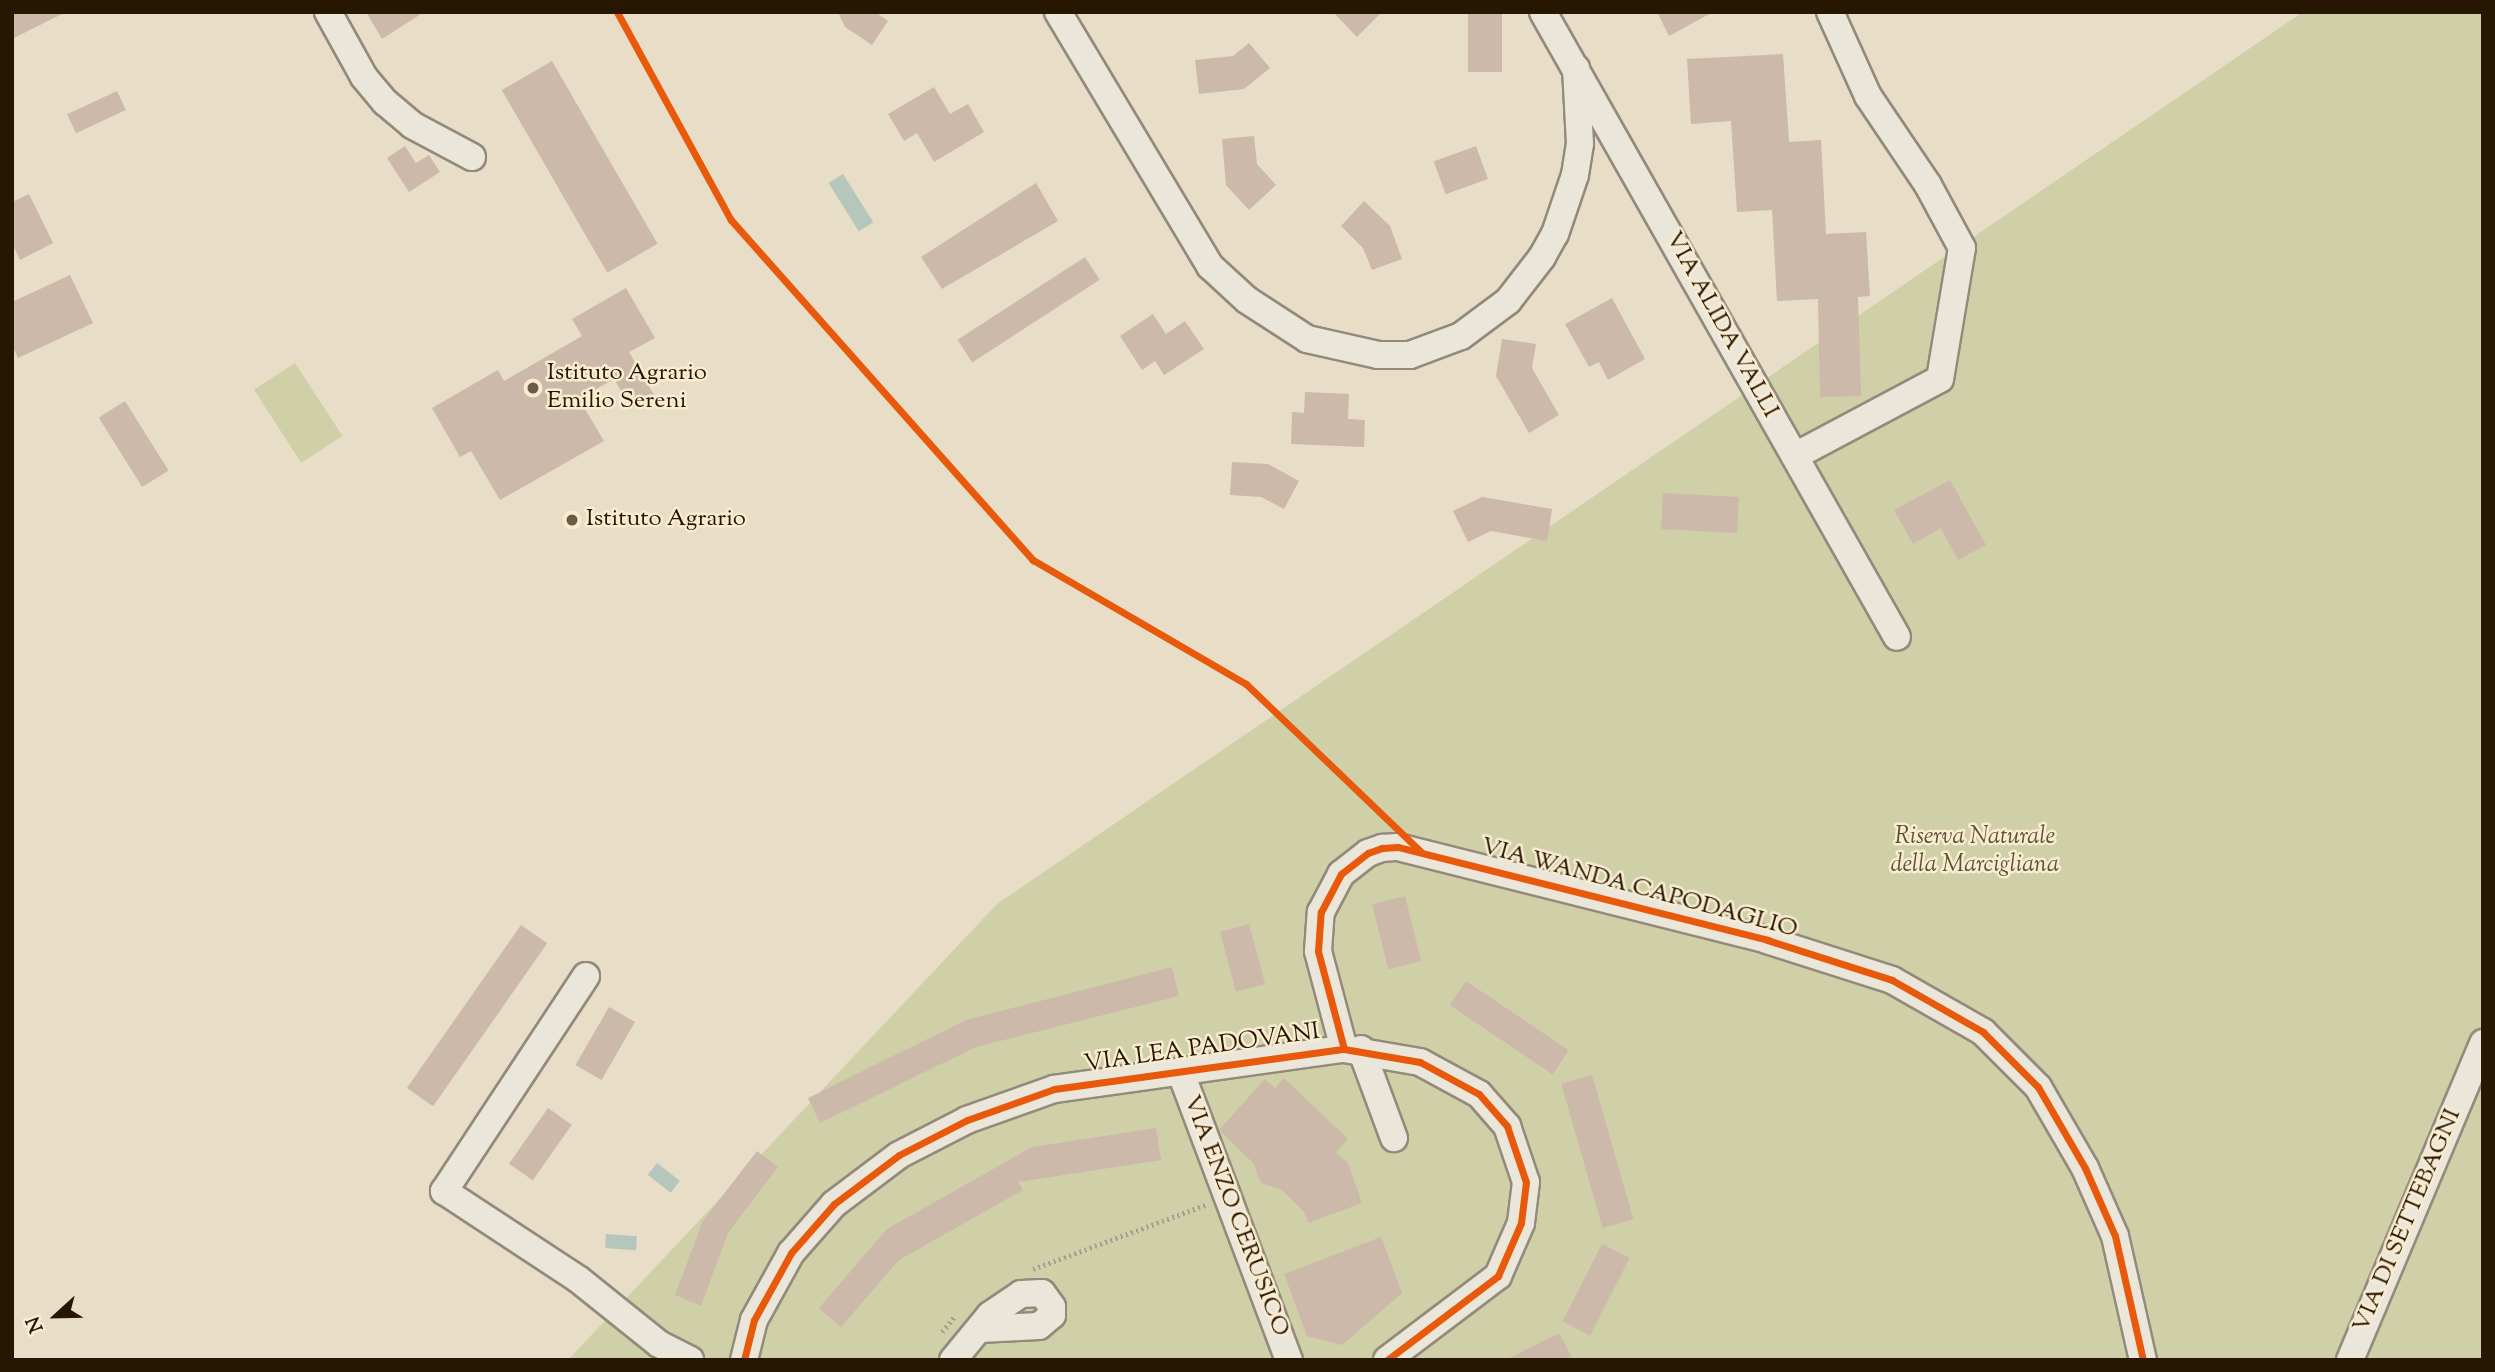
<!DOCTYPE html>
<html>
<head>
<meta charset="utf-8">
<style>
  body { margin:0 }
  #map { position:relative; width:2495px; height:1372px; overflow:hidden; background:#e8ddc6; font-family:"Sorts Mill Goudy",serif }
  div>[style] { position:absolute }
  .green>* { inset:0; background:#cfcfa8; transform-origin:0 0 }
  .water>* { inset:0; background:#b5c6bc; transform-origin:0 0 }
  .building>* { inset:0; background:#ccb9aa; transform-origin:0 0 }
  .path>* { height:4.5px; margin-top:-2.25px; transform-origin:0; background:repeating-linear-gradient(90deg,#a49e94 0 2px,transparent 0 5.5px) }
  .roads { filter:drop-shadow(2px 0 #938a7b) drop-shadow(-2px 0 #938a7b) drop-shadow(0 2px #938a7b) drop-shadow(0 -2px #938a7b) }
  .minor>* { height:26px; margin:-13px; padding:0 13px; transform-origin:13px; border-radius:13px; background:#ebe6da }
  .cycleway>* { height:7px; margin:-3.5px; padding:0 3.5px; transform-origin:3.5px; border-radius:3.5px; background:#e8590c }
  .dots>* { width:19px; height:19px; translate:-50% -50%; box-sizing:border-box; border:4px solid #f9ecd1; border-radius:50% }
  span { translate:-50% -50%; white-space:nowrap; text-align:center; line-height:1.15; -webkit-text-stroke:5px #f9ecd1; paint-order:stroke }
  .street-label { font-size:24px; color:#271602 }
  .poi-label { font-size:24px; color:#271602 }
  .left { translate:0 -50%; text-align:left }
  .park-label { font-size:24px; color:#5a5334; font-style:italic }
  .frame { position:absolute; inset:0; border:14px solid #271602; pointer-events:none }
  .north { position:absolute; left:21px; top:1281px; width:70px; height:70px; -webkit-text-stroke:5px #f9ecd1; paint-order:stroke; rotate:248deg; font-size:19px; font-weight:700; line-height:28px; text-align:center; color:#271602 }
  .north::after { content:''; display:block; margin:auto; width:24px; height:32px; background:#271602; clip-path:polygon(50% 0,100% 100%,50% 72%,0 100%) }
</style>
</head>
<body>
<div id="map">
  <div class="green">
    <i style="clip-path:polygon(2303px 12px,2483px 12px,2483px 1360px,568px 1360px,997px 904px)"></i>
    <i style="left:295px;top:363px;width:87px;height:49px;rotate:57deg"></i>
  </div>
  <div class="water">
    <i style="left:843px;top:174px;width:57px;height:17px;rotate:58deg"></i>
    <i style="left:657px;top:1163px;width:29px;height:15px;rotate:38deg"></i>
    <i style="left:606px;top:1234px;width:31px;height:14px;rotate:4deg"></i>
  </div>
  <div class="building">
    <i style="clip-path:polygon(12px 12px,66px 12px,12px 39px)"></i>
    <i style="clip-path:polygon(366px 12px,424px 12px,382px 39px)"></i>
    <i style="clip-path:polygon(838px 12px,875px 12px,888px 21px,872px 45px,845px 27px)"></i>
    <i style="clip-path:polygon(1333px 12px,1382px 12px,1357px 37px)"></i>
    <i style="left:1468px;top:12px;width:34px;height:60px"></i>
    <i style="clip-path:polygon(1657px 12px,1713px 12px,1669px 36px)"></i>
    <i style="clip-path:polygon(1249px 43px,1270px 68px,1244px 89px,1199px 94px,1195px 60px,1233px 56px)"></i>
    <i style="clip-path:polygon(1783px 54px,1789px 142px,1821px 140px,1826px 234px,1866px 232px,1870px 296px,1858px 297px,1861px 396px,1820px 397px,1818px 299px,1777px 301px,1772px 210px,1737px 212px,1731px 121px,1691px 124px,1687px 59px)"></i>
    <i style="left:552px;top:61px;width:211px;height:58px;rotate:60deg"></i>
    <i style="clip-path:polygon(934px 87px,950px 114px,968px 104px,984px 132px,934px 162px,917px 133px,904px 141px,888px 114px)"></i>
    <i style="left:117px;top:91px;width:21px;height:55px;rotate:65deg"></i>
    <i style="clip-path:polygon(1254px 136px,1257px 164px,1276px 185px,1249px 210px,1226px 185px,1222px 139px)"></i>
    <i style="clip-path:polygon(405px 146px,416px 163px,429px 155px,440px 172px,409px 192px,387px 158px)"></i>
    <i style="left:1476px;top:146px;width:35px;height:45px;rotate:70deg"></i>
    <i style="clip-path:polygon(1036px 183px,1058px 221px,942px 289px,921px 257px)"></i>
    <i style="clip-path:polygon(29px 194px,53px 243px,20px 260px,12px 243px,12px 202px)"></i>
    <i style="clip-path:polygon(1364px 201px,1390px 226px,1402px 259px,1372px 270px,1363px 248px,1341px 226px)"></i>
    <i style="left:1085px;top:257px;width:27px;height:152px;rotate:57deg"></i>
    <i style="clip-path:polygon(70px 275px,93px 323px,18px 358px,12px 345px,12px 302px)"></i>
    <i style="clip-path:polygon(626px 288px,655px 338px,629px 352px,654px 395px,631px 408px,614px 379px,579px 399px,604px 441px,500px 500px,471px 451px,460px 457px,432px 408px,498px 370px,504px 381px,582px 336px,572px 319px)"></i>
    <i style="clip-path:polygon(1612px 298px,1645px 359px,1608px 380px,1599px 362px,1589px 367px,1565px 324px)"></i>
    <i style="clip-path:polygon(1153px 314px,1166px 334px,1185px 321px,1204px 349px,1164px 375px,1155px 361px,1142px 370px,1120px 336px)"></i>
    <i style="clip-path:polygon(1502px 339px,1536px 344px,1532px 368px,1559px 415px,1529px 433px,1496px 376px)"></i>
    <i style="clip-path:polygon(1305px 392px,1349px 394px,1348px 419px,1365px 420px,1364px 447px,1291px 444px,1292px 412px,1304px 413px)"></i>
    <i style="left:125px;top:401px;width:82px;height:31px;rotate:58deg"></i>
    <i style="clip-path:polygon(1232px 462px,1268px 464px,1299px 481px,1284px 509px,1261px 497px,1230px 495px)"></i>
    <i style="clip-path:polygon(1950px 480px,1986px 545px,1958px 560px,1941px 528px,1913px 544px,1894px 510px)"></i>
    <i style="left:1663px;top:493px;width:76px;height:36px;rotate:3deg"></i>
    <i style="clip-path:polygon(1482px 497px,1552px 509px,1547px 541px,1491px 531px,1468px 542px,1453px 511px)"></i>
    <i style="left:1405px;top:896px;width:67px;height:34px;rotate:76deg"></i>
    <i style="left:1249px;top:924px;width:62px;height:30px;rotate:75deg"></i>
    <i style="left:521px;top:925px;width:32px;height:199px;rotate:35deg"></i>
    <i style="clip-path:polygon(1172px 967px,1179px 996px,976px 1047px,820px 1123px,808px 1098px,966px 1020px)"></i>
    <i style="left:1466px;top:981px;width:124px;height:29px;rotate:34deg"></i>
    <i style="left:609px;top:1007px;width:30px;height:67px;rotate:30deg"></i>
    <i style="left:1592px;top:1075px;width:150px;height:32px;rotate:74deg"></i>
    <i style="clip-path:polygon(1284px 1078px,1348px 1139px,1336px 1152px,1348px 1163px,1362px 1203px,1309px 1223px,1304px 1212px,1282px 1190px,1261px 1183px,1253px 1163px,1219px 1130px,1265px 1079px,1275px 1088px)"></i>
    <i style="left:548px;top:1108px;width:29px;height:68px;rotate:35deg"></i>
    <i style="clip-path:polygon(1156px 1128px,1161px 1160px,1018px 1182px,1023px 1190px,899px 1260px,841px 1327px,819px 1308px,887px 1229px,1032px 1147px)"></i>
    <i style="clip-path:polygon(757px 1151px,778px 1167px,728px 1233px,701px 1306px,675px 1295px,703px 1221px)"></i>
    <i style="clip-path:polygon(1381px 1237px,1402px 1293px,1342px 1345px,1307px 1336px,1284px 1274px)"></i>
    <i style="left:1602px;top:1244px;width:31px;height:87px;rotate:27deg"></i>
    <i style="clip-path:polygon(1559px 1333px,1573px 1360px,1505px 1360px)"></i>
  </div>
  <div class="path">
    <i style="left:1033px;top:1269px;width:184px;rotate:-20.4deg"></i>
    <i style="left:942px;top:1332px;width:19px;rotate:-51deg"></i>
  </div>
  <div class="roads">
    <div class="minor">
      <i style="left:328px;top:12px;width:74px;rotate:61deg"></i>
      <i style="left:364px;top:77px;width:33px;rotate:50deg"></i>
      <i style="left:385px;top:102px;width:35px;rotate:40deg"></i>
      <i style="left:412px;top:125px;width:68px;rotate:28.1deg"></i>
      <i style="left:1058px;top:12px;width:296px;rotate:59.1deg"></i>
      <i style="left:1210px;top:266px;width:50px;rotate:42.6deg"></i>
      <i style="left:1247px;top:300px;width:72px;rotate:33deg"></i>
      <i style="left:1307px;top:339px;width:73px;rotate:12.7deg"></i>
      <i style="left:1378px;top:355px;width:32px"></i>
      <i style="left:1410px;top:355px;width:54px;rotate:-20.4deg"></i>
      <i style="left:1461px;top:336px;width:59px;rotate:-36.7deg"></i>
      <i style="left:1508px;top:301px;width:56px;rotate:-52.3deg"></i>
      <i style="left:1542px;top:257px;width:26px;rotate:-61deg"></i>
      <i style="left:1555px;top:234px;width:62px;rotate:-71.3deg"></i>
      <i style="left:1575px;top:175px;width:31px;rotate:-81deg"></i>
      <i style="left:1580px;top:144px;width:76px;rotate:-93deg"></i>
      <i style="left:1543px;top:12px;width:718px;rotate:60.47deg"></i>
      <i style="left:1795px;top:456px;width:164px;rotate:-28deg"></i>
      <i style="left:1940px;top:379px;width:133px;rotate:-80.5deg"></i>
      <i style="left:1962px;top:248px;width:72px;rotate:-118.4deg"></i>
      <i style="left:1928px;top:185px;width:107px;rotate:-124deg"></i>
      <i style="left:1868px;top:96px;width:92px;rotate:-114.3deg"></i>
      <i style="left:586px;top:976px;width:258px;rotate:123.4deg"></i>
      <i style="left:444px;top:1191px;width:160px;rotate:33.3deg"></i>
      <i style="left:578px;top:1279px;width:104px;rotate:38.7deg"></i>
      <i style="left:659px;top:1344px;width:35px;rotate:27deg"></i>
      <i style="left:1344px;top:1049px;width:101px;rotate:-104.9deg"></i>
      <i style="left:1318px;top:951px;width:39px;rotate:-86deg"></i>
      <i style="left:1321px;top:912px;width:43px;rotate:-62.2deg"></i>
      <i style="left:1341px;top:874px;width:34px;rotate:-38deg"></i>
      <i style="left:1368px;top:853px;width:15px;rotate:-20deg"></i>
      <i style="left:1382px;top:848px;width:16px;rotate:-4deg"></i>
      <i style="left:1398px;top:847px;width:381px;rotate:14.1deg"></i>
      <i style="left:1767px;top:940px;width:131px;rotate:17.7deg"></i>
      <i style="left:1892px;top:980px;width:105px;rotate:29.7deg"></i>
      <i style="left:1983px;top:1032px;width:78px;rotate:45deg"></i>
      <i style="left:2038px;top:1087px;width:94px;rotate:59.9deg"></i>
      <i style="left:2085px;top:1168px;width:74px;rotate:66.2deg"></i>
      <i style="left:2115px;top:1236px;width:127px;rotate:77.3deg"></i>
      <i style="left:1361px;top:1049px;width:95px;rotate:69.7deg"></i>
      <i style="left:1181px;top:1073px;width:307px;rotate:69.4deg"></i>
      <i style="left:744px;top:1360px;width:41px;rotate:-76deg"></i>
      <i style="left:754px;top:1320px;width:77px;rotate:-61.1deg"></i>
      <i style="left:791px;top:1253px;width:65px;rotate:-48.7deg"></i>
      <i style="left:834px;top:1204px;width:81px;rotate:-37deg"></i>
      <i style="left:899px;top:1155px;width:76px;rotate:-27.2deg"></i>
      <i style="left:967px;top:1120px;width:92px;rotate:-19.6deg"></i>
      <i style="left:1054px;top:1089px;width:293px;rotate:-7.9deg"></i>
      <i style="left:1344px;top:1049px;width:77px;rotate:9.7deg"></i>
      <i style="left:1420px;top:1062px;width:67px;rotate:28.5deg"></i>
      <i style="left:1479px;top:1094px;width:43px;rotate:48.8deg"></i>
      <i style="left:1507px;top:1126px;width:59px;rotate:71.3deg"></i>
      <i style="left:1526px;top:1182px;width:41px;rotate:97deg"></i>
      <i style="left:1521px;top:1223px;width:58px;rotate:113.5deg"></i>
      <i style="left:1498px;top:1276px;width:139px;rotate:142.9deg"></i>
      <i style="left:953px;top:1360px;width:58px;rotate:-50.6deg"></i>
      <i style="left:990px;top:1315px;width:37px;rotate:-34deg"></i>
      <i style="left:1021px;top:1294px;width:21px;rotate:-3deg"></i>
      <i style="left:1042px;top:1293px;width:17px;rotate:54deg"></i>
      <i style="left:1052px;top:1307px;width:8px;rotate:90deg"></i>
      <i style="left:1052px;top:1315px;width:17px;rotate:140deg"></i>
      <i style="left:1039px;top:1326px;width:59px;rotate:177.1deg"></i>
      <i style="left:2350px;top:1360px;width:344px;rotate:-67.2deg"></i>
    </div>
  </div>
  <div class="cycleway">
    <i style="left:617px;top:12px;width:237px;rotate:61.3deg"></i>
    <i style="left:731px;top:220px;width:455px;rotate:48.4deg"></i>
    <i style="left:1033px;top:560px;width:246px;rotate:30.2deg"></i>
    <i style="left:1246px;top:684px;width:241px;rotate:43.8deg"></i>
    <i style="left:1344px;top:1049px;width:101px;rotate:-104.9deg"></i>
    <i style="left:1318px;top:951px;width:39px;rotate:-86deg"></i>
    <i style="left:1321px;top:912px;width:43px;rotate:-62.2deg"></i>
    <i style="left:1341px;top:874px;width:34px;rotate:-38deg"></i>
    <i style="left:1368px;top:853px;width:15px;rotate:-20deg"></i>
    <i style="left:1382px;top:848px;width:16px;rotate:-4deg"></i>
    <i style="left:1398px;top:847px;width:381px;rotate:14.1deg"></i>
    <i style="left:1767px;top:940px;width:131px;rotate:17.7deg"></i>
    <i style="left:1892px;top:980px;width:105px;rotate:29.7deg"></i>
    <i style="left:1983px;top:1032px;width:78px;rotate:45deg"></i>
    <i style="left:2038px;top:1087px;width:94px;rotate:59.9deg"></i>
    <i style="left:2085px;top:1168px;width:74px;rotate:66.2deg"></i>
    <i style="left:2115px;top:1236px;width:127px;rotate:77.3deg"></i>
    <i style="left:744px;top:1360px;width:41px;rotate:-76deg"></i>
    <i style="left:754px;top:1320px;width:77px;rotate:-61.1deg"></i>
    <i style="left:791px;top:1253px;width:65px;rotate:-48.7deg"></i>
    <i style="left:834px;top:1204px;width:81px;rotate:-37deg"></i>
    <i style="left:899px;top:1155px;width:76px;rotate:-27.2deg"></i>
    <i style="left:967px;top:1120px;width:92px;rotate:-19.6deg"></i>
    <i style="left:1054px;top:1089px;width:293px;rotate:-7.9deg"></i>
    <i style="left:1344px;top:1049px;width:77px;rotate:9.7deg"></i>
    <i style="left:1420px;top:1062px;width:67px;rotate:28.5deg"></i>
    <i style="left:1479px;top:1094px;width:43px;rotate:48.8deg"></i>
    <i style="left:1507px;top:1126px;width:59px;rotate:71.3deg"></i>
    <i style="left:1526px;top:1182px;width:41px;rotate:97deg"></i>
    <i style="left:1521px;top:1223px;width:58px;rotate:113.5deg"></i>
    <i style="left:1498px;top:1276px;width:139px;rotate:142.9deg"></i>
  </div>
  <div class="dots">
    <i style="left:533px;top:388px;background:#6b5c47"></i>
    <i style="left:572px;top:520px;background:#6b5c47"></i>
  </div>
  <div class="street-label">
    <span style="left:1721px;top:325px;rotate:61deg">VIA ALIDA VALLI</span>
    <span style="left:1639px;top:889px;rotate:15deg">VIA WANDA CAPODAGLIO</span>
    <span style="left:1202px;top:1049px;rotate:-8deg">VIA LEA PADOVANI</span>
    <span style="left:1235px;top:1216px;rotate:69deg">VIA ENZO CERUSICO</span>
    <span style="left:2408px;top:1221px;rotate:-67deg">VIA DI SETTEBAGNI</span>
  </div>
  <div class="poi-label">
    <span class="left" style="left:547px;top:388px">Istituto Agrario<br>Emilio Sereni</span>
    <span class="left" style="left:586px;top:520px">Istituto Agrario</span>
  </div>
  <div class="park-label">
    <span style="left:1975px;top:852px">Riserva Naturale<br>della Marcigliana</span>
  </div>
  <div class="frame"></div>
  <div class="north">N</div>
</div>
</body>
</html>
